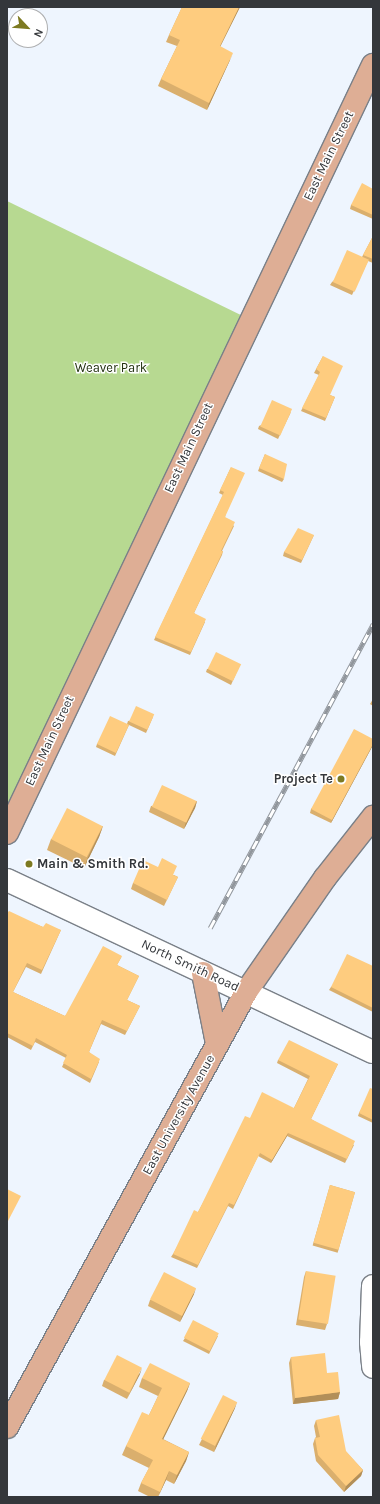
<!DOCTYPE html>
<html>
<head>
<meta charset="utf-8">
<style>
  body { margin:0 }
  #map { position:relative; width:380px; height:1504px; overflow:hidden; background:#eef5fe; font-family:Karla,sans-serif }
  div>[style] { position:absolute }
  .green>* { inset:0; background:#b7d991 }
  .roads { filter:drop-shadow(1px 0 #7a8088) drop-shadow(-1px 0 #7a8088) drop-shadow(0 1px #7a8088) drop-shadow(0 -1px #7a8088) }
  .minor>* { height:22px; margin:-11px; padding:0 11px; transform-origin:11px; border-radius:11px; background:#fff }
  .major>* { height:22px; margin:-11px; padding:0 11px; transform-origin:11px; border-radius:11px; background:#deae95 }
  .rail>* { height:4.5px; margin-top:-2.25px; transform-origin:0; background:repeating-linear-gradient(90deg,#fff 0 9px,#91969c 0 18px); box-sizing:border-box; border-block:1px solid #91969c }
  .wall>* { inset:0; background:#daaf6d; transform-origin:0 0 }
  .shaded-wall>* { inset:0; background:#b28f59 }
  .building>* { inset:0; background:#fecc7f; transform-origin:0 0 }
  .dots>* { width:11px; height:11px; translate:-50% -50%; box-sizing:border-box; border:2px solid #fff; border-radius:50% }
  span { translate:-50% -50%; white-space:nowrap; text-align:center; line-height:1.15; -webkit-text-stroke:3px #fff; paint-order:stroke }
  .street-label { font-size:13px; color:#34373b }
  .park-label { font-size:13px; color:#233211 }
  .poi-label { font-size:13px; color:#34373b; font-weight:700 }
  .right { translate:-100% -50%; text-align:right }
  .left { translate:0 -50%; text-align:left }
  .frame { position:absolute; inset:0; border:8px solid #34373b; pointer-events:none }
  .north { position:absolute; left:8px; top:8px; width:40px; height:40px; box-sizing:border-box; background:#fff; border:1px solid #aeafb1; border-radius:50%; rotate:116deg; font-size:11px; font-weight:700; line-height:16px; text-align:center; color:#34373b }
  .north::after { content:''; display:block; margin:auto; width:14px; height:18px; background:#7d7a21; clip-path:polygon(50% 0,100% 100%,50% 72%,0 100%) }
</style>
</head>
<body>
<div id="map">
  <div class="green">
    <i style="clip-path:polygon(7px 201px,249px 319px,7px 821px)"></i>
  </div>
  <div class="roads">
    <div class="minor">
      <i style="left:7px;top:880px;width:404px;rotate:25.2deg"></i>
      <i style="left:373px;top:1286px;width:56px;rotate:92deg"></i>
      <i style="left:371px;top:1342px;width:25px;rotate:85deg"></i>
    </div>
    <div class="major">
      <i style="left:7px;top:833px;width:851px;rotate:-64.52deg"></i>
      <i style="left:203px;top:973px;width:72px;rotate:78.8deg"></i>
      <i style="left:7px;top:1427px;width:496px;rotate:-61.2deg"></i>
      <i style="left:246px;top:992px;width:139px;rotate:-55.3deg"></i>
      <i style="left:325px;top:878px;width:78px;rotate:-51.8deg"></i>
    </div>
  </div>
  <div class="rail">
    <i style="left:210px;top:928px;width:345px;rotate:-61.8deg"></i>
  </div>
  <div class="wall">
    <i style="clip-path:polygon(182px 7px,240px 7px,220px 47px,230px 60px,207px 110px,158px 86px,161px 79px,177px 46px,166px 42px,169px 35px)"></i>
    <i style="clip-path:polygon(373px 189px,373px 219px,350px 209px,351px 205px)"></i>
    <i style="clip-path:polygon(373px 236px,373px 263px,368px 261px,352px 295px,330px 285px,332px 282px,362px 257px)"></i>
    <i style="clip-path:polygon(323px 356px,330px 395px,335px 397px,325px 421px,301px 411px,319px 375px,314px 373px)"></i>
    <i style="clip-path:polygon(291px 412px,278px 439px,258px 429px,259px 426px)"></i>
    <i style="clip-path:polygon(265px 454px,284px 479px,282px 482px,258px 471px)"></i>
    <i style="clip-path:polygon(231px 467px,225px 518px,234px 526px,222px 551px,223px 551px,222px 555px,194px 613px,205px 622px,190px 655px,154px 640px,223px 495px,219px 493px)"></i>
    <i style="clip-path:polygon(314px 535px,301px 563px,283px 556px,284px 552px)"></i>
    <i style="clip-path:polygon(239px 667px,231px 685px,206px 672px,207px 669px)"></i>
    <i style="clip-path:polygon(373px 699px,373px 706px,370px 704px)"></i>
    <i style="clip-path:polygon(153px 717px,146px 733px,129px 725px,115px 756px,96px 747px,97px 744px,127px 724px,128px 721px)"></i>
    <i style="clip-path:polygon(373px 739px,373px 745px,331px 823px,310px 813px,311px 809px)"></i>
    <i style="clip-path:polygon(197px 801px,195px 808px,184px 829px,149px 812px,151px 806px)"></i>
    <i style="clip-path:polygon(103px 826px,99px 837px,84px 868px,47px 850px,51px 839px)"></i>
    <i style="clip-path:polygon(174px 875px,178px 877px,164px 906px,131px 889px,133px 883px)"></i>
    <i style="clip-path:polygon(7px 913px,43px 927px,61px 930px,41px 974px,26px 967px,13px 992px,65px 1016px,122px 956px,117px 965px,139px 976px,127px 1000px,140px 1006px,125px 1035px,101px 1024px,89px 1052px,99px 1062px,90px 1083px,62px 1067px,66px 1058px,35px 1042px,31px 1050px,7px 1037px)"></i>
    <i style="clip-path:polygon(373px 966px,373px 1012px,329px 990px,331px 987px)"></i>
    <i style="clip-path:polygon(278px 1060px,338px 1064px,311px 1119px,354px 1145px,345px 1163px,287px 1136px,271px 1163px,258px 1156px,233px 1209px,228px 1206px,197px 1268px,171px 1257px,173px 1254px,198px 1212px,250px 1118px,294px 1108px,308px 1079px,277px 1063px)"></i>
    <i style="clip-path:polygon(373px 1089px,373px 1123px,358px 1116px,359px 1113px)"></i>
    <i style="left:330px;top:1185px;width:26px;height:63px;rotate:16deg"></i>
    <i style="clip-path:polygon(306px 1271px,327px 1324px,325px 1330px,296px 1325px,304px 1277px)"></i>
    <i style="clip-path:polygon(194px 1294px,180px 1322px,148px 1306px,150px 1300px)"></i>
    <i style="clip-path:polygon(218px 1336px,209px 1354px,183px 1341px,185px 1338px)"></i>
    <i style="clip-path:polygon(291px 1357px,327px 1373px,340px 1392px,338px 1399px,293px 1404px,289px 1363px)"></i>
    <i style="clip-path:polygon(140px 1374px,127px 1399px,102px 1386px,104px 1380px)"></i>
    <i style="clip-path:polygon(142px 1378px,190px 1383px,187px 1391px,163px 1439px,189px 1452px,186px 1461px,174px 1484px,166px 1480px,158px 1497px,150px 1497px,138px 1491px,141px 1483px,149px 1468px,122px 1455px,126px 1446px,149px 1415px,158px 1396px,139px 1387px)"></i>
    <i style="clip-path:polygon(235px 1408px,214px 1452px,199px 1445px,202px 1439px)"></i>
    <i style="clip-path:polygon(316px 1420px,363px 1470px,361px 1476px,344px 1492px,316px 1461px,313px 1444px,315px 1438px,316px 1437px,314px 1426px)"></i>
  </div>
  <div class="shaded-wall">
    <i style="clip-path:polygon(239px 7px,240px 7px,217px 53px,220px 46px)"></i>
    <i style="clip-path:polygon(233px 53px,230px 60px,207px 110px,209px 103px)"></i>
    <i style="clip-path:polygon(373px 744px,373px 745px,331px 823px,332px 820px)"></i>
    <i style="clip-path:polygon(197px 801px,195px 808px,184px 829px,186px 822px)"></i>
    <i style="clip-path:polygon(103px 826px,99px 837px,84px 868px,88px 857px)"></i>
    <i style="clip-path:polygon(288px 1133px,287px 1136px,271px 1163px,272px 1160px)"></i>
    <i style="clip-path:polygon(196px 1288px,194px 1294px,180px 1322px,182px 1316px)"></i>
    <i style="clip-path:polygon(142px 1368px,140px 1374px,127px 1399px,130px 1393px)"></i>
    <i style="clip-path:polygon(190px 1383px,187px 1391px,159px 1448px,162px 1439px)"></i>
    <i style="clip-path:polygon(340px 1392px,338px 1399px,293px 1404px,295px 1398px)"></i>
    <i style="clip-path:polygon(237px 1402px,235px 1408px,214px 1452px,216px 1446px)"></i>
    <i style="clip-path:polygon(189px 1452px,186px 1461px,174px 1484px,177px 1475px)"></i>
    <i style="clip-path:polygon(363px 1470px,361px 1476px,344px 1492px,346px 1486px)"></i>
    <i style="clip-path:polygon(169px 1471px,166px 1480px,158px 1497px,160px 1492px)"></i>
  </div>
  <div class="building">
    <i style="clip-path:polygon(182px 7px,239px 7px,220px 46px,233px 53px,209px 103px,161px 79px,180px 40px,169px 35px)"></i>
    <i style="clip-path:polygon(362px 183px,373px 189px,373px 215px,351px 205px)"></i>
    <i style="clip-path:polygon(373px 236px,373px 259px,363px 255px)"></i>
    <i style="left:347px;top:250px;width:24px;height:35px;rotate:24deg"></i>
    <i style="clip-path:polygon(323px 356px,343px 366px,330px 395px,335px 397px,326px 418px,302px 408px,320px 372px,316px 369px)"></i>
    <i style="left:272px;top:400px;width:22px;height:29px;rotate:24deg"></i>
    <i style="clip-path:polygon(265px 454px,287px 464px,284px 479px,259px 468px)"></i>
    <i style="clip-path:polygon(231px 467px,245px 473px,225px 517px,235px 522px,221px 551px,223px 551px,194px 613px,206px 619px,191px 652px,155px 637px,224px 492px,220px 490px)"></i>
    <i style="clip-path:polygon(298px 528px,314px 535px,302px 560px,284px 552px)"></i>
    <i style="left:216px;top:652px;width:28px;height:19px;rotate:26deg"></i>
    <i style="left:136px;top:706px;width:20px;height:17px;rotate:24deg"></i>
    <i style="left:110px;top:716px;width:21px;height:31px;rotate:25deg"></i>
    <i style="clip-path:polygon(354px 729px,373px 739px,373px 744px,332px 820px,311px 809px)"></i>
    <i style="left:162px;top:785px;width:38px;height:24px;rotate:25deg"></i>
    <i style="left:67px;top:808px;width:40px;height:35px;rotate:27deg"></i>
    <i style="clip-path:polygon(162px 858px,177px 866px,173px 875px,178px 877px,167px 900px,133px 883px,143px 860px,158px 867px)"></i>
    <i style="clip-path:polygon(9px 911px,43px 927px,46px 923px,61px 930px,42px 970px,27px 963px,13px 992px,65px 1016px,103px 946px,122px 956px,117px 965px,139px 976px,127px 1000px,140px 1006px,127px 1031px,102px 1020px,89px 1052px,100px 1059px,91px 1079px,63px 1063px,67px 1055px,36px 1038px,33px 1046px,7px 1033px,7px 913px)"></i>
    <i style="clip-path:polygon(347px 954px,373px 966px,373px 1008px,331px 987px)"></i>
    <i style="clip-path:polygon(289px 1040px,338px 1064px,311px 1119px,355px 1141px,347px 1159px,288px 1133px,272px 1160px,260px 1153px,234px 1205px,229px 1203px,198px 1265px,173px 1254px,194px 1210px,198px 1212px,245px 1116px,250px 1118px,262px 1092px,294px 1108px,310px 1076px,278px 1060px)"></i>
    <i style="clip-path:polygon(370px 1088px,373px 1089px,373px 1120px,359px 1113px)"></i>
    <i style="left:330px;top:1185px;width:26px;height:60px;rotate:16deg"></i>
    <i style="clip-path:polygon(7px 1189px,21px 1196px,8px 1221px,7px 1221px)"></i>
    <i style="left:306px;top:1271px;width:30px;height:49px;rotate:9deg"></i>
    <i style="left:164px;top:1272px;width:36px;height:31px;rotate:27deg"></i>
    <i style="left:193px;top:1320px;width:29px;height:20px;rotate:27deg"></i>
    <i style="clip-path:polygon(325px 1353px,327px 1373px,338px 1372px,340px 1392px,295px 1398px,291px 1357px)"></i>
    <i style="left:117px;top:1355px;width:28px;height:28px;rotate:27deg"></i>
    <i style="clip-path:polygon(150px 1363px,190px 1383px,162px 1439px,189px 1452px,177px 1475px,169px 1471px,160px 1492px,141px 1483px,153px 1460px,126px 1446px,142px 1412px,149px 1415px,162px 1388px,142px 1378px)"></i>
    <i style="left:223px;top:1395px;width:16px;height:49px;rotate:27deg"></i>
    <i style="clip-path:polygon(339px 1415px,346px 1451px,363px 1470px,346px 1486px,318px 1455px,315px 1438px,320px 1437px,316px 1420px)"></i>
  </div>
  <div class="dots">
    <i style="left:341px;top:779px;background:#7d7a21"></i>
    <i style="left:29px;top:864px;background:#7d7a21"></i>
  </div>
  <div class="street-label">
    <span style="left:329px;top:156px;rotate:-64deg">East Main Street</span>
    <span style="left:189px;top:448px;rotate:-65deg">East Main Street</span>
    <span style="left:50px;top:741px;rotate:-65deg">East Main Street</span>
    <span style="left:190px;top:966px;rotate:25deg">North Smith Road</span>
    <span style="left:179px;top:1115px;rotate:-61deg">East University Avenue</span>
  </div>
  <div class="park-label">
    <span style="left:111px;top:368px">Weaver Park</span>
  </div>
  <div class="poi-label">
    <span class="right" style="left:333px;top:779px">Project Te</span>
    <span class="left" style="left:37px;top:864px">Main &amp; Smith Rd.</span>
  </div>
  <div class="frame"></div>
  <div class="north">N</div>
</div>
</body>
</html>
